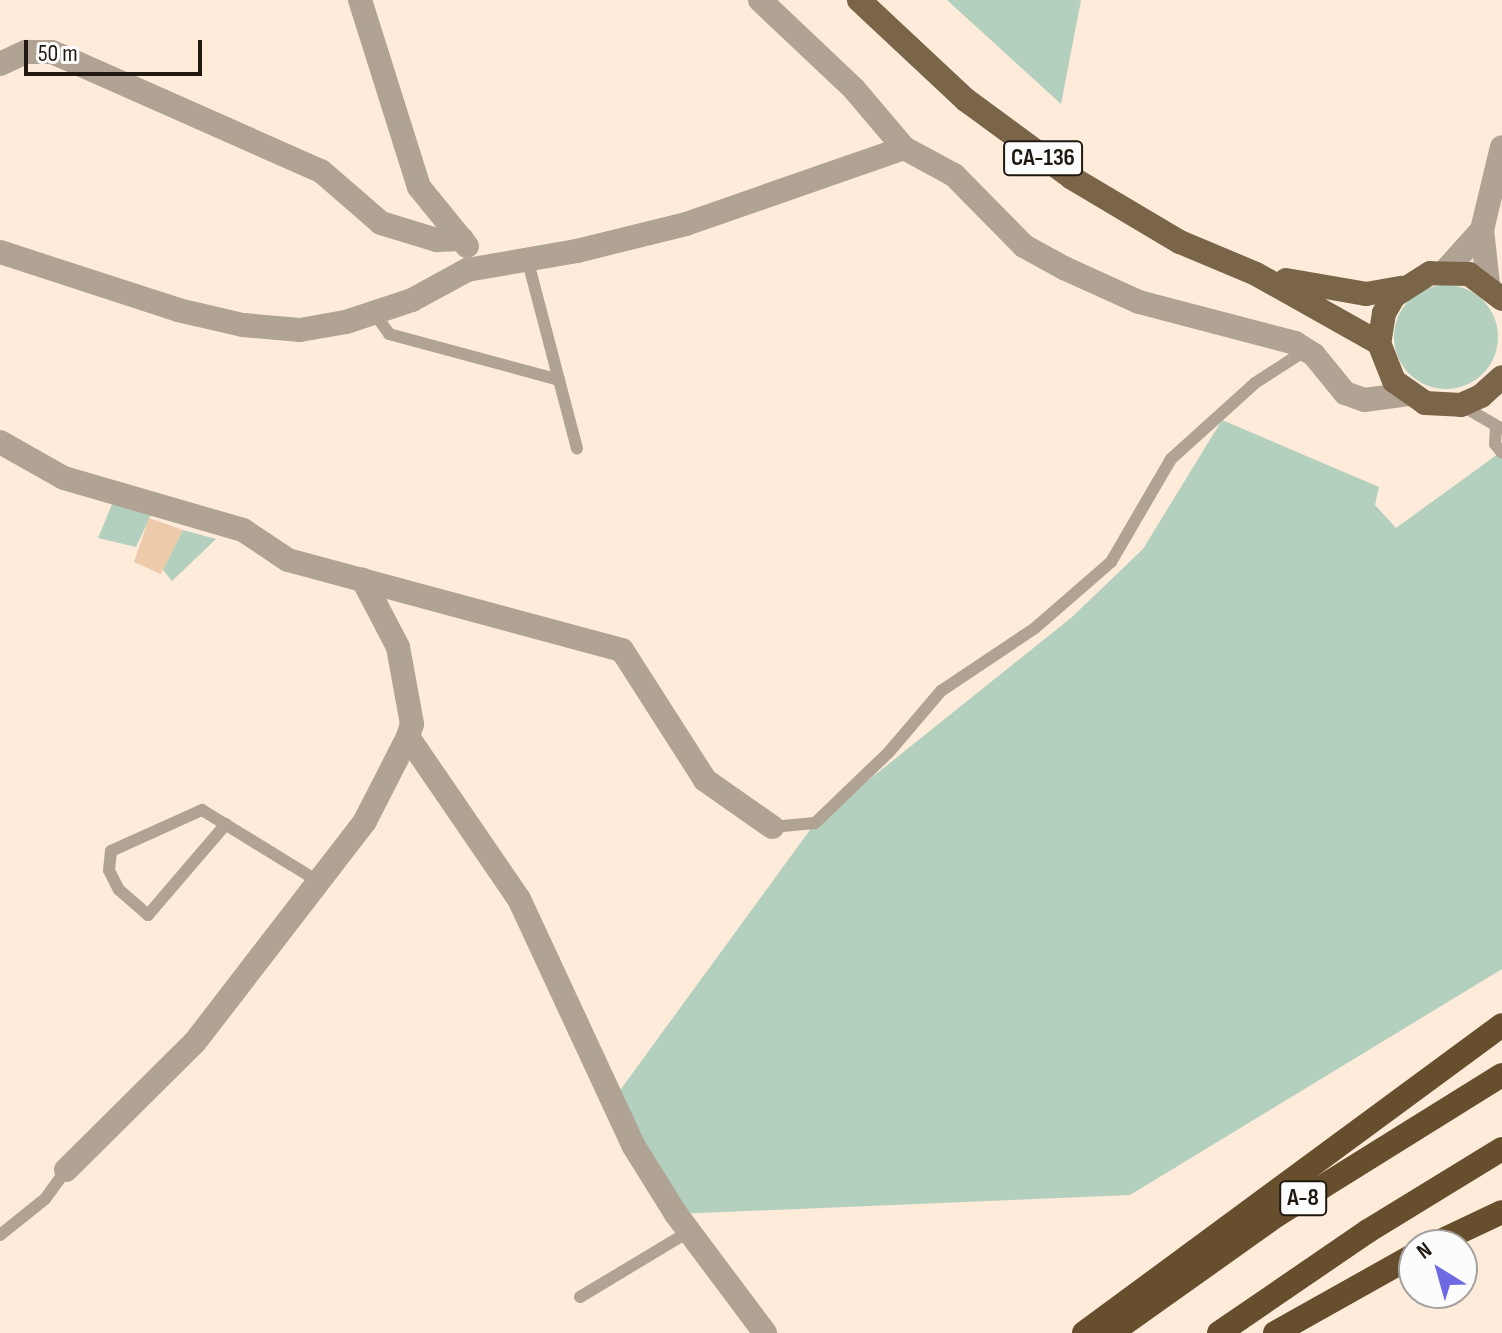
<!DOCTYPE html>
<html>
<head>
<meta charset="utf-8">
<style>
  body { margin:0 }
  #map { position:relative; width:1502px; height:1333px; overflow:hidden; background:#feebda; font-family:"Sofia Sans Condensed",sans-serif }
  div>[style] { position:absolute }
  .green>* { inset:0; background:#b3cfbd }
  .round { border-radius:50% }
  .building>* { inset:0; background:#eccaaa }
  .lane>* { height:12px; margin:-6px; padding:0 6px; transform-origin:6px; border-radius:6px; background:#b0a394 }
  .street>* { height:24px; margin:-12px; padding:0 12px; transform-origin:12px; border-radius:12px; background:#b0a394 }
  .primary>* { height:24px; margin:-12px; padding:0 12px; transform-origin:12px; border-radius:12px; background:#7a6549 }
  .highway>* { height:24px; margin:-12px; padding:0 12px; transform-origin:12px; border-radius:12px; background:#674f2e }
  span { translate:-50% -50%; white-space:nowrap; text-align:center; line-height:1.15; -webkit-text-stroke:6px #fcfcfc; paint-order:stroke }
  .shield-label span { padding:2px 6px; background:#fcfcfc; border:2px solid; border-radius:6px; -webkit-text-stroke-width:0 }
  .shield-label { font-size:24px; color:#211911; font-weight:700 }
  .north { position:absolute; left:1398px; top:1229px; width:80px; height:80px; box-sizing:border-box; background:#fcfcfc; border:2px solid #a4a19e; border-radius:50%; rotate:323deg; font-size:22px; font-weight:700; line-height:32px; text-align:center; color:#211911 }
  .north::after { content:''; display:block; margin:auto; width:28px; height:36px; background:#6d69e3; clip-path:polygon(50% 0,100% 100%,50% 72%,0 100%) }
  .scale { position:absolute; left:24px; top:40px; width:178px; height:36px; box-sizing:border-box; border:4px solid #211911; border-top:0; padding-left:10px; font-size:24px; line-height:28px; white-space:nowrap; color:#211911; -webkit-text-stroke:6px #fcfcfc; paint-order:stroke }
</style>
</head>
<body>
<div id="map">
  <div class="green">
    <i style="clip-path:polygon(947px 0,1081px 0,1061px 104px)"></i>
    <i class="round" style="left:1394px;top:285px;width:104px;height:104px"></i>
    <i style="clip-path:polygon(1222px 420px,1379px 487px,1375px 505px,1396px 528px,1498px 454px,1502px 459px,1502px 969px,1130px 1195px,676px 1214px,610px 1104px,815px 823px,1072px 617px,1143px 549px)"></i>
    <i style="clip-path:polygon(113px 502px,151px 515px,136px 547px,98px 538px)"></i>
    <i style="clip-path:polygon(183px 530px,216px 539px,172px 581px,163px 570px)"></i>
  </div>
  <div class="building">
    <i style="clip-path:polygon(149px 518px,183px 530px,161px 574px,134px 562px)"></i>
  </div>
  <div class="lane">
    <i style="left:527px;top:258px;width:197px;rotate:75.3deg"></i>
    <i style="left:374px;top:313px;width:26px;rotate:54deg"></i>
    <i style="left:389px;top:334px;width:176px;rotate:15.1deg"></i>
    <i style="left:1461px;top:405px;width:48px;rotate:30.3deg"></i>
    <i style="left:1496px;top:426px;width:18px;rotate:93deg"></i>
    <i style="left:1495px;top:444px;width:11px;rotate:52deg"></i>
    <i style="left:226px;top:824px;width:120px;rotate:130.6deg"></i>
    <i style="left:148px;top:915px;width:38px;rotate:-139deg"></i>
    <i style="left:119px;top:890px;width:22px;rotate:-117deg"></i>
    <i style="left:109px;top:870px;width:19px;rotate:-84deg"></i>
    <i style="left:111px;top:851px;width:100px;rotate:-24.3deg"></i>
    <i style="left:202px;top:810px;width:136px;rotate:31.5deg"></i>
    <i style="left:772px;top:827px;width:43px;rotate:-5.3deg"></i>
    <i style="left:815px;top:823px;width:103px;rotate:-43.8deg"></i>
    <i style="left:889px;top:752px;width:80px;rotate:-49.6deg"></i>
    <i style="left:941px;top:691px;width:113px;rotate:-33.8deg"></i>
    <i style="left:1035px;top:628px;width:101px;rotate:-41deg"></i>
    <i style="left:1111px;top:562px;width:119px;rotate:-59.8deg"></i>
    <i style="left:1171px;top:459px;width:113px;rotate:-42.1deg"></i>
    <i style="left:1255px;top:383px;width:61px;rotate:-32.9deg"></i>
    <i style="left:0;top:1235px;width:58px;rotate:-38.7deg"></i>
    <i style="left:45px;top:1199px;width:36px;rotate:-54deg"></i>
    <i style="left:580px;top:1297px;width:128px;rotate:-31deg"></i>
  </div>
  <div class="street">
    <i style="left:360px;top:0;width:196px;rotate:72.5deg"></i>
    <i style="left:419px;top:187px;width:76px;rotate:50.9deg"></i>
    <i style="left:760px;top:0;width:129px;rotate:43.4deg"></i>
    <i style="left:854px;top:89px;width:77px;rotate:49.7deg"></i>
    <i style="left:0;top:64px;width:29px;rotate:-25deg"></i>
    <i style="left:26px;top:52px;width:26px"></i>
    <i style="left:52px;top:52px;width:294px;rotate:23.9deg"></i>
    <i style="left:321px;top:171px;width:79px;rotate:40.9deg"></i>
    <i style="left:381px;top:223px;width:59px;rotate:16.9deg"></i>
    <i style="left:437px;top:240px;width:25px;rotate:-2deg"></i>
    <i style="left:0;top:252px;width:187px;rotate:18deg"></i>
    <i style="left:178px;top:310px;width:67px;rotate:13deg"></i>
    <i style="left:243px;top:325px;width:57px;rotate:5deg"></i>
    <i style="left:300px;top:330px;width:47px;rotate:-9.9deg"></i>
    <i style="left:346px;top:322px;width:70px;rotate:-18.4deg"></i>
    <i style="left:412px;top:300px;width:63px;rotate:-28.6deg"></i>
    <i style="left:467px;top:270px;width:112px;rotate:-9.8deg"></i>
    <i style="left:577px;top:251px;width:112px;rotate:-13.9deg"></i>
    <i style="left:686px;top:224px;width:231px;rotate:-19.2deg"></i>
    <i style="left:904px;top:148px;width:57px;rotate:28.4deg"></i>
    <i style="left:954px;top:175px;width:100px;rotate:45.4deg"></i>
    <i style="left:1024px;top:246px;width:46px;rotate:28.8deg"></i>
    <i style="left:1064px;top:268px;width:82px;rotate:24.4deg"></i>
    <i style="left:1139px;top:302px;width:161px;rotate:14.7deg"></i>
    <i style="left:1295px;top:343px;width:22px;rotate:32deg"></i>
    <i style="left:1314px;top:355px;width:49px;rotate:50.8deg"></i>
    <i style="left:1345px;top:393px;width:20px;rotate:20deg"></i>
    <i style="left:1364px;top:400px;width:45px;rotate:-7.6deg"></i>
    <i style="left:1446px;top:270px;width:54px;rotate:-48deg"></i>
    <i style="left:1488px;top:284px;width:54px;rotate:-96.3deg"></i>
    <i style="left:1482px;top:230px;width:85px;rotate:-76.5deg"></i>
    <i style="left:0;top:442px;width:73px;rotate:29.4deg"></i>
    <i style="left:64px;top:478px;width:186px;rotate:16.2deg"></i>
    <i style="left:243px;top:530px;width:54px;rotate:33.7deg"></i>
    <i style="left:288px;top:560px;width:346px;rotate:15.1deg"></i>
    <i style="left:622px;top:650px;width:154px;rotate:57.4deg"></i>
    <i style="left:705px;top:780px;width:82px;rotate:35deg"></i>
    <i style="left:408px;top:737px;width:196px;rotate:55.6deg"></i>
    <i style="left:519px;top:899px;width:271px;rotate:65.1deg"></i>
    <i style="left:633px;top:1145px;width:81px;rotate:58.1deg"></i>
    <i style="left:676px;top:1214px;width:149px;rotate:53.2deg"></i>
    <i style="left:66px;top:1170px;width:182px;rotate:-44.8deg"></i>
    <i style="left:195px;top:1042px;width:279px;rotate:-52.4deg"></i>
    <i style="left:365px;top:821px;width:94px;rotate:-62.9deg"></i>
    <i style="left:408px;top:737px;width:14px;rotate:-73deg"></i>
    <i style="left:412px;top:724px;width:78px;rotate:-100.3deg"></i>
    <i style="left:398px;top:647px;width:76px;rotate:-117.6deg"></i>
  </div>
  <div class="primary">
    <i style="left:859px;top:0;width:146px;rotate:43.1deg"></i>
    <i style="left:966px;top:100px;width:132px;rotate:36.3deg"></i>
    <i style="left:1072px;top:178px;width:126px;rotate:30.7deg"></i>
    <i style="left:1180px;top:242px;width:82px;rotate:22.8deg"></i>
    <i style="left:1256px;top:274px;width:141px;rotate:29.3deg"></i>
    <i style="left:1286px;top:280px;width:81px;rotate:9.9deg"></i>
    <i style="left:1366px;top:294px;width:36px;rotate:-10deg"></i>
    <i style="left:1502px;top:299px;width:41px;rotate:-142.9deg"></i>
    <i style="left:1469px;top:274px;width:39px;rotate:-179deg"></i>
    <i style="left:1430px;top:273px;width:43px;rotate:147.4deg"></i>
    <i style="left:1394px;top:296px;width:20px;rotate:120deg"></i>
    <i style="left:1384px;top:313px;width:30px;rotate:99deg"></i>
    <i style="left:1379px;top:343px;width:41px;rotate:68.5deg"></i>
    <i style="left:1394px;top:381px;width:38px;rotate:35deg"></i>
    <i style="left:1425px;top:403px;width:36px;rotate:3deg"></i>
    <i style="left:1461px;top:405px;width:22px;rotate:-24deg"></i>
    <i style="left:1481px;top:396px;width:28px;rotate:-42deg"></i>
  </div>
  <div class="highway">
    <i style="left:1432px;top:1245px;width:77px;rotate:-25.2deg"></i>
    <i style="left:1084px;top:1333px;width:519px;rotate:-36.38deg"></i>
    <i style="left:1111px;top:1333px;width:204px;rotate:-35.4deg"></i>
    <i style="left:1277px;top:1215px;width:265px;rotate:-31.9deg"></i>
    <i style="left:1219px;top:1333px;width:181px;rotate:-34.4deg"></i>
    <i style="left:1368px;top:1231px;width:157px;rotate:-31.5deg"></i>
    <i style="left:1275px;top:1333px;width:159px;rotate:-29.3deg"></i>
  </div>
  <div class="shield-label">
    <span style="left:1043px;top:158px">CA-136</span>
    <span style="left:1303px;top:1198px">A-8</span>
  </div>
  <div class="north">N</div>
  <div class="scale">50 m</div>
</div>
</body>
</html>
